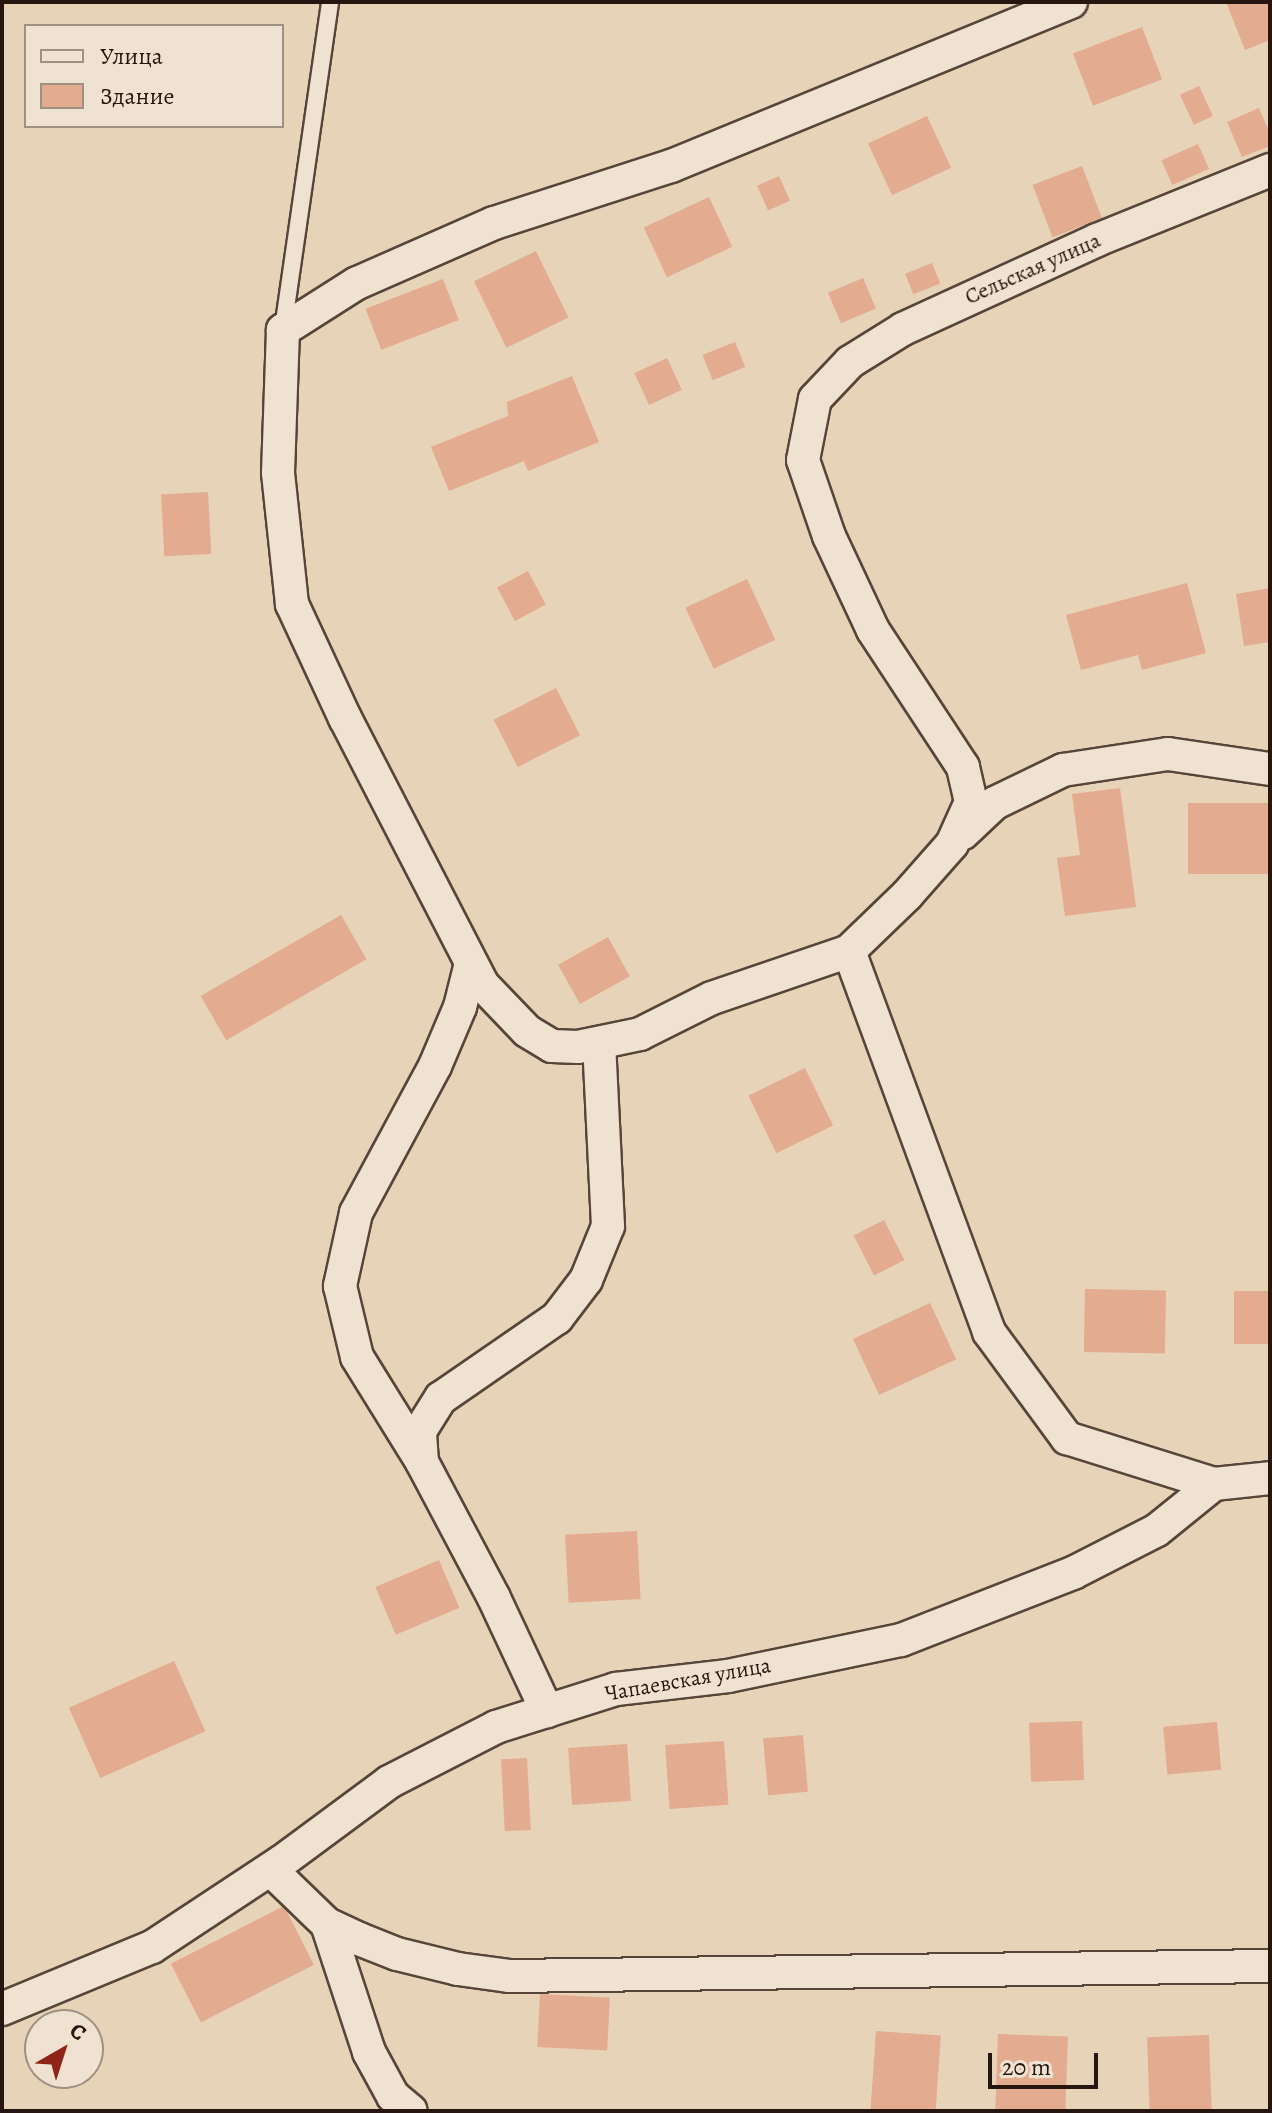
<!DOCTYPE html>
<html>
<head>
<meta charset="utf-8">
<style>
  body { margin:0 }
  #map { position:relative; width:1272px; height:2113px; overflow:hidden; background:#e7d3b8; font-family:Alegreya,serif }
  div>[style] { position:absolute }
  .building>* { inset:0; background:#e3ab90; transform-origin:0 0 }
  .roads { filter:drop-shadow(2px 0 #574539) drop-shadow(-2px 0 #574539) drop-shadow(0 2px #574539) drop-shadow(0 -2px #574539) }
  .lane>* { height:16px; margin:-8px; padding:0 8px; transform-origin:8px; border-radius:8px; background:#efe2d1 }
  .street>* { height:32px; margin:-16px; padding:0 16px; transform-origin:16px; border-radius:16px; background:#efe2d1 }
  span { translate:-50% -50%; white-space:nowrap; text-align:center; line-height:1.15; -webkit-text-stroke:7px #efe2d1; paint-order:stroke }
  .street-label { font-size:22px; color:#27160f }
  .frame { position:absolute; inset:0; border:4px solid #27160f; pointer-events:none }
  .legend { position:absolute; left:24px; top:24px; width:260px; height:104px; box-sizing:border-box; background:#efe2d1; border:2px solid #9f9083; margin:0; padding:10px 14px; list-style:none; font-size:24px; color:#27160f }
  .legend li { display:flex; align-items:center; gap:16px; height:40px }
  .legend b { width:40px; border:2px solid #9f9083 }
  .north { position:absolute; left:24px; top:2009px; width:80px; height:80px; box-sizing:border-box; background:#efe2d1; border:2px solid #9f9083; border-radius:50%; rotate:39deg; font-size:22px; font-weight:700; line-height:32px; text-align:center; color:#27160f }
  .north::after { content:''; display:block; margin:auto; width:28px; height:36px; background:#8f2418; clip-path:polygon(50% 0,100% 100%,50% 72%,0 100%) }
  .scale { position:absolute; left:988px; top:2053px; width:110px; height:36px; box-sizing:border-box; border:4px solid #27160f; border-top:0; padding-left:10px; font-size:24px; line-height:28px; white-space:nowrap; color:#27160f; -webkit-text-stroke:6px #efe2d1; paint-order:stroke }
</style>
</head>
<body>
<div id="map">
  <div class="building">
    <i style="clip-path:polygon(1226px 2px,1270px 2px,1270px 40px,1245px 50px)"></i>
    <i style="left:1142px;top:27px;width:56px;height:74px;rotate:69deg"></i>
    <i style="left:1199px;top:86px;width:33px;height:21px;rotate:65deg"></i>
    <i style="clip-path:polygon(1259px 108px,1270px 134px,1270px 146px,1242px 157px,1227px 122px)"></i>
    <i style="left:927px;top:116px;width:57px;height:65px;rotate:65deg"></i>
    <i style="left:1198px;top:144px;width:27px;height:40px;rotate:66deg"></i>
    <i style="left:1082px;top:166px;width:56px;height:53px;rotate:69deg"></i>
    <i style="left:779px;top:176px;width:27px;height:24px;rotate:66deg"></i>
    <i style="left:709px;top:197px;width:55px;height:72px;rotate:65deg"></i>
    <i style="left:536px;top:251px;width:74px;height:69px;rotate:64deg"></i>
    <i style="left:932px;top:263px;width:22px;height:29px;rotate:68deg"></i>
    <i style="left:863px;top:278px;width:33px;height:38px;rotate:67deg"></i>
    <i style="left:443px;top:279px;width:44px;height:83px;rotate:69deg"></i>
    <i style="left:735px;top:342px;width:27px;height:35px;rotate:68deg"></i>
    <i style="left:667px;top:358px;width:35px;height:36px;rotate:65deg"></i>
    <i style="clip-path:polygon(572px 376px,599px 442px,528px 471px,524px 461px,449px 491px,431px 447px,508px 416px,507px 402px)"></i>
    <i style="left:208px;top:492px;width:62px;height:47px;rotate:87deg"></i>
    <i style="left:528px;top:571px;width:38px;height:35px;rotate:62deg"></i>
    <i style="left:747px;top:579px;width:67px;height:68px;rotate:65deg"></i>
    <i style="clip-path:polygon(1187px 583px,1206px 653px,1142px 670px,1138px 655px,1081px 670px,1066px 615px)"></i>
    <i style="clip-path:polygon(1270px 588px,1270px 642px,1244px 646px,1236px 594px)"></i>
    <i style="left:556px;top:688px;width:53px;height:70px;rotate:63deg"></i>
    <i style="clip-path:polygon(1120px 788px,1136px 907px,1065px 916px,1057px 858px,1080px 855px,1072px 794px)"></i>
    <i style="left:1270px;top:803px;width:71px;height:82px;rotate:90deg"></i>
    <i style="left:341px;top:915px;width:51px;height:162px;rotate:60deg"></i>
    <i style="left:608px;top:937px;width:45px;height:57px;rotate:61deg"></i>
    <i style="left:805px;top:1068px;width:64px;height:63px;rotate:64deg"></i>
    <i style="left:884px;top:1220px;width:45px;height:34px;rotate:63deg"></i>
    <i style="left:1085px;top:1289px;width:81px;height:63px;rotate:1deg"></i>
    <i style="left:1270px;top:1291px;width:53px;height:36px;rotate:90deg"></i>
    <i style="left:930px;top:1303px;width:62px;height:85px;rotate:65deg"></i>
    <i style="left:637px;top:1531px;width:68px;height:72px;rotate:87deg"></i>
    <i style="left:439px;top:1560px;width:52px;height:69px;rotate:67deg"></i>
    <i style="left:174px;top:1661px;width:77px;height:115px;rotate:66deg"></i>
    <i style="left:1082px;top:1721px;width:59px;height:53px;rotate:88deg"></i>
    <i style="left:1217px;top:1722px;width:48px;height:54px;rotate:85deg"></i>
    <i style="left:803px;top:1735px;width:57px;height:40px;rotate:85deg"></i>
    <i style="left:724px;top:1741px;width:64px;height:59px;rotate:86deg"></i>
    <i style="left:627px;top:1744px;width:57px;height:59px;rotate:86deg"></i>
    <i style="left:527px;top:1758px;width:72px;height:26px;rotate:87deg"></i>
    <i style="left:284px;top:1906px;width:66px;height:127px;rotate:63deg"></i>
    <i style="left:540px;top:1994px;width:70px;height:53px;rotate:3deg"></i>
    <i style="left:876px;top:2031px;width:65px;height:80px;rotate:4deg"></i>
    <i style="left:998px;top:2034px;width:70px;height:77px;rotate:2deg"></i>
    <i style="left:1209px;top:2035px;width:76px;height:62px;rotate:88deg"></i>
  </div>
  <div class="roads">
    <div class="lane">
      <i style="left:283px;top:329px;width:330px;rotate:-81.8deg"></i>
    </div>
    <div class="street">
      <i style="left:1071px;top:2px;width:432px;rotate:157.7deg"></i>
      <i style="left:671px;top:166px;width:186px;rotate:162.1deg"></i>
      <i style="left:494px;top:223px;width:150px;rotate:156.3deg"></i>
      <i style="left:357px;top:283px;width:88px;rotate:147.6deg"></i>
      <i style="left:283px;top:330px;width:143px;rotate:92deg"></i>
      <i style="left:278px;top:473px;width:132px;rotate:83.9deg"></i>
      <i style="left:292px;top:604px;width:126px;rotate:65.1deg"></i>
      <i style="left:345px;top:718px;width:299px;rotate:62.7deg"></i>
      <i style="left:482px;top:984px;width:65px;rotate:46.2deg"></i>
      <i style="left:527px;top:1031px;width:29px;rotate:31deg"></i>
      <i style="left:552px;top:1046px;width:26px;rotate:2deg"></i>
      <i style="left:578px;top:1047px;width:63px;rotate:-11.8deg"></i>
      <i style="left:640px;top:1034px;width:80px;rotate:-26.6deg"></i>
      <i style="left:712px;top:998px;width:145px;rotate:-18.9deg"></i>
      <i style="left:849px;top:951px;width:81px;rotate:-44deg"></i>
      <i style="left:907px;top:895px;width:68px;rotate:-48.6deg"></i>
      <i style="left:952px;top:844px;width:46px;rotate:-65.7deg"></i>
      <i style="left:971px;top:802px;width:36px;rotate:-103deg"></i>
      <i style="left:963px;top:767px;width:164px;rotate:-123.3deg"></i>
      <i style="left:873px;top:630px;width:104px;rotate:-115.1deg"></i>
      <i style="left:829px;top:536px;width:80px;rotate:-108.9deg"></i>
      <i style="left:803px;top:460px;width:62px;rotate:-78.9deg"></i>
      <i style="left:815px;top:399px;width:51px;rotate:-46.6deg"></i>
      <i style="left:850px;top:362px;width:62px;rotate:-31.9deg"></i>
      <i style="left:903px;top:329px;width:213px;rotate:-24.6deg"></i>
      <i style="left:1097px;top:240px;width:187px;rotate:-22deg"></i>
      <i style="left:963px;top:833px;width:44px;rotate:-43.2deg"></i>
      <i style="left:995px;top:803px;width:76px;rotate:-25.9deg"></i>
      <i style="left:1063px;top:770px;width:106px;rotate:-8.7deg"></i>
      <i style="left:1168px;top:754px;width:103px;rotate:8.4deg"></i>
      <i style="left:849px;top:951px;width:406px;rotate:69.8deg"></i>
      <i style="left:989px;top:1332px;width:132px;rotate:53.7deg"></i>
      <i style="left:1067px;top:1438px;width:154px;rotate:17.4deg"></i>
      <i style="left:471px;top:963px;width:45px;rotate:104deg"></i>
      <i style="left:460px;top:1007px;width:64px;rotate:113deg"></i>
      <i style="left:435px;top:1066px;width:167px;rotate:118.3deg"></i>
      <i style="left:356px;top:1213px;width:75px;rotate:102.4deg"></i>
      <i style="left:340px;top:1286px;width:73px;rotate:76.5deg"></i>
      <i style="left:357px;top:1357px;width:123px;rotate:58.2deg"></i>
      <i style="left:422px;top:1462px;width:154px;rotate:62.1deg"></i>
      <i style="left:494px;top:1598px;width:125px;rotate:64.9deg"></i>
      <i style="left:422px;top:1462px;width:31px;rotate:-94deg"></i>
      <i style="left:420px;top:1431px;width:39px;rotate:-58deg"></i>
      <i style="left:441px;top:1398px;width:141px;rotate:-34.6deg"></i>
      <i style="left:557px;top:1318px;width:48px;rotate:-52.7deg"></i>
      <i style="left:586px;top:1280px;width:58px;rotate:-67.8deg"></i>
      <i style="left:608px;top:1226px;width:183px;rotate:-92.8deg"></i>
      <i style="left:271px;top:1870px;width:78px;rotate:44deg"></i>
      <i style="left:327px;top:1924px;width:35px;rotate:25deg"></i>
      <i style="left:359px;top:1939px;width:41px;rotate:21.5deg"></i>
      <i style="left:397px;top:1954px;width:63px;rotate:13.8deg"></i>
      <i style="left:458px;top:1969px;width:51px;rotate:7.8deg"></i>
      <i style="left:509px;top:1976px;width:761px;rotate:-0.75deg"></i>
      <i style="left:327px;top:1924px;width:135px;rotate:71.8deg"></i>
      <i style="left:369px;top:2052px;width:50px;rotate:61.4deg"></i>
      <i style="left:393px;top:2096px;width:23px;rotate:40deg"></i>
      <i style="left:2px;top:2009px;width:162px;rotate:-22.5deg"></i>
      <i style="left:152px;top:1947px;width:154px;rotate:-33.4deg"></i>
      <i style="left:281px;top:1862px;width:134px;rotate:-36.5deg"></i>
      <i style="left:389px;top:1782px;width:120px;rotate:-27.2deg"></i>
      <i style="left:496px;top:1727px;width:126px;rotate:-17.6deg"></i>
      <i style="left:616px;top:1689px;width:113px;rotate:-6.6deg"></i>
      <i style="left:728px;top:1676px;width:177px;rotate:-11.8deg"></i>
      <i style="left:901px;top:1640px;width:185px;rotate:-21.3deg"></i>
      <i style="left:1073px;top:1573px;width:94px;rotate:-27.1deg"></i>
      <i style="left:1157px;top:1530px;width:73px;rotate:-38.9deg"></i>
      <i style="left:1214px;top:1484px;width:56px;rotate:-6.1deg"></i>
    </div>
  </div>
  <div class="street-label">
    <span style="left:1033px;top:269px;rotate:-24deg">Сельская улица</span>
    <span style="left:688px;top:1680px;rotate:-10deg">Чапаевская улица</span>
  </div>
  <div class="frame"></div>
  <ul class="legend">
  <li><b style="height:10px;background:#efe2d1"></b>Улица</li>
  <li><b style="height:22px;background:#e3ab90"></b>Здание</li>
  </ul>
  <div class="north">С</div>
  <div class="scale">20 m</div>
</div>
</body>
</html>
